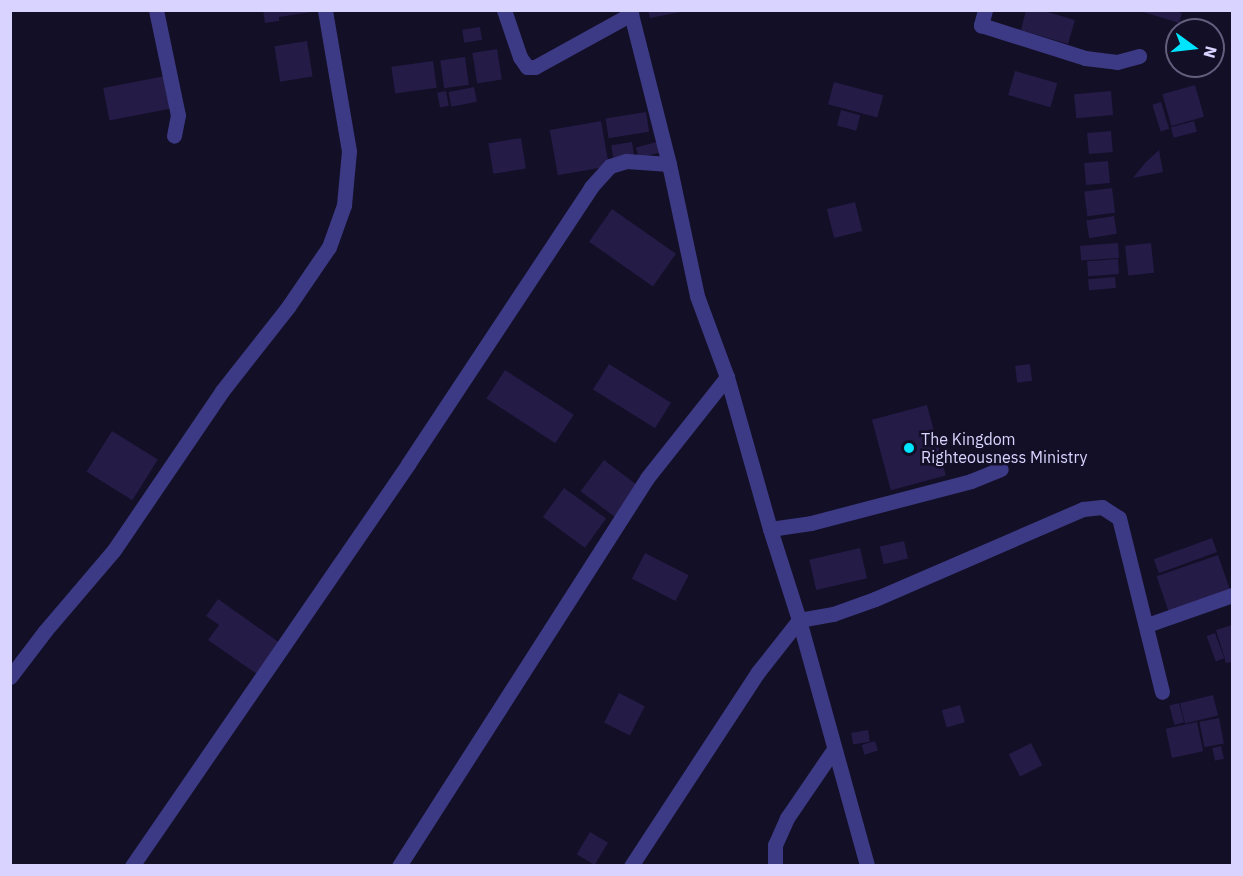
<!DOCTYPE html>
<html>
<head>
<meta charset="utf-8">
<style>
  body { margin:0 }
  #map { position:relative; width:1243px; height:876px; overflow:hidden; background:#130f26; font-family:"IBM Plex Sans",sans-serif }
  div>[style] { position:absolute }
  .building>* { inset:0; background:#241b47; transform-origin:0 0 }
  .minor>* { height:15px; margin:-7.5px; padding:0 7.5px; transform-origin:7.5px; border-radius:7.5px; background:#3d3a85 }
  .dots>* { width:16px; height:16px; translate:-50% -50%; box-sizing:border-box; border:3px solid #130f26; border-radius:50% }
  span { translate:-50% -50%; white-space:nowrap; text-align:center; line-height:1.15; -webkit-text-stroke:5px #130f26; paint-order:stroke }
  .poi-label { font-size:16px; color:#d9d4ff }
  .left { translate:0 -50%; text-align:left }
  .frame { position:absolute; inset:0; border:12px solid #d9d4ff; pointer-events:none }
  .north { position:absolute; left:1165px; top:18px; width:60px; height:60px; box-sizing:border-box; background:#130f26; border:2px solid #625e7d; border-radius:50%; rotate:105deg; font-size:16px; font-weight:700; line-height:24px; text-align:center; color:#d9d4ff }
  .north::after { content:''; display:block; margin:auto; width:21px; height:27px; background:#00e5ff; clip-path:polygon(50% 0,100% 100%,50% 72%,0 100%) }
</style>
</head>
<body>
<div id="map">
  <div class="building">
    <i style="clip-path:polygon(263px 10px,312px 10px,312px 12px,279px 17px,279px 21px,265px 23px)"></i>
    <i style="clip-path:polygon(648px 10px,681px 10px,681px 12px,650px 18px)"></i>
    <i style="clip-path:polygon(1026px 10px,1041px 10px,1075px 20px,1068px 44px,1021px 30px)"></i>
    <i style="clip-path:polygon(1137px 10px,1174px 10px,1182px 13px,1179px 23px)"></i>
    <i style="left:480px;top:27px;width:13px;height:18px;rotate:81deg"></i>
    <i style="left:307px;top:41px;width:36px;height:33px;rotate:81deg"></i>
    <i style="left:497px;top:49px;width:31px;height:25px;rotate:81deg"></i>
    <i style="left:465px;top:57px;width:28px;height:25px;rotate:82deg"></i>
    <i style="left:433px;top:61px;width:27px;height:42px;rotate:82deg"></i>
    <i style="clip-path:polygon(1179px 66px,1204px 66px,1205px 70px,1182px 75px)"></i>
    <i style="left:1015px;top:71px;width:44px;height:25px;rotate:16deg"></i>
    <i style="left:165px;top:76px;width:33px;height:63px;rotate:79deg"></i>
    <i style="left:834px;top:82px;width:51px;height:23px;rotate:15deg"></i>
    <i style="left:1195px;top:85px;width:33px;height:34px;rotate:74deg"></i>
    <i style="left:474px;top:87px;width:15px;height:26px;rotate:79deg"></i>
    <i style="left:446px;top:91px;width:15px;height:9px;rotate:79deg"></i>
    <i style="left:1111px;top:91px;width:24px;height:37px;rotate:85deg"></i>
    <i style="left:1161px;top:102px;width:28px;height:9px;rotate:73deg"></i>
    <i style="left:841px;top:110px;width:20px;height:16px;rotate:15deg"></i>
    <i style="left:646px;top:112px;width:20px;height:41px;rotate:81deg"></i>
    <i style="left:601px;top:121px;width:46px;height:52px;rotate:80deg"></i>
    <i style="left:1194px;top:121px;width:11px;height:24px;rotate:75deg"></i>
    <i style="left:1111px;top:131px;width:21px;height:24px;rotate:85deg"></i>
    <i style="left:521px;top:138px;width:31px;height:33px;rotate:81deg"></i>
    <i style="left:660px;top:141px;width:11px;height:25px;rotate:75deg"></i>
    <i style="left:632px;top:142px;width:13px;height:21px;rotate:81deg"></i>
    <i style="clip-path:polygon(1159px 150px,1163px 172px,1133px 178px,1145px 163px)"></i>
    <i style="left:1108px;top:161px;width:22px;height:24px;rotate:85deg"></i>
    <i style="left:1112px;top:188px;width:25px;height:28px;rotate:83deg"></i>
    <i style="left:855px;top:202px;width:30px;height:29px;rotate:76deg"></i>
    <i style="left:612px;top:209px;width:78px;height:40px;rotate:35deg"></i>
    <i style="left:1114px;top:216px;width:18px;height:28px;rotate:81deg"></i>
    <i style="left:1118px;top:243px;width:15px;height:38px;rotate:86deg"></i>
    <i style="left:1151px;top:243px;width:30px;height:26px;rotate:84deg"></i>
    <i style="left:1118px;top:259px;width:15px;height:31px;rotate:86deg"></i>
    <i style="left:1115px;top:277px;width:11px;height:27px;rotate:85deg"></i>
    <i style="left:609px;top:364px;width:73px;height:30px;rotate:32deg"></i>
    <i style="left:1030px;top:364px;width:17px;height:15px;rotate:83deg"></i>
    <i style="left:505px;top:370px;width:82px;height:34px;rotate:33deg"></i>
    <i style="left:927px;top:405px;width:73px;height:57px;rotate:75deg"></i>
    <i style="left:112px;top:431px;width:54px;height:48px;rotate:32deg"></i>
    <i style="left:604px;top:460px;width:43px;height:39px;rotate:37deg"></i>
    <i style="left:564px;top:488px;width:52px;height:36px;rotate:36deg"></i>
    <i style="left:1212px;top:538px;width:15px;height:62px;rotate:70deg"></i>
    <i style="left:904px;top:541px;width:18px;height:25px;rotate:77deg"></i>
    <i style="left:860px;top:548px;width:31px;height:52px;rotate:77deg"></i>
    <i style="left:645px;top:553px;width:49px;height:29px;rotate:27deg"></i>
    <i style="left:1218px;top:555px;width:37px;height:65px;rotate:71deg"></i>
    <i style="clip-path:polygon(218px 599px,283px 645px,261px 677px,208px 640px,219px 625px,206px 616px)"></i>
    <i style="clip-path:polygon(1232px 625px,1232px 662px,1226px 663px,1216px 630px)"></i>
    <i style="left:1215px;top:633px;width:27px;height:9px;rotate:70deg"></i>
    <i style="left:619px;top:693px;width:29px;height:33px;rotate:27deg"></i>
    <i style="left:1213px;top:695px;width:21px;height:34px;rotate:76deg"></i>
    <i style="left:1179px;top:703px;width:20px;height:10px;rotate:75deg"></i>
    <i style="left:960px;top:705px;width:18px;height:19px;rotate:74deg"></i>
    <i style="left:1219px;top:718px;width:26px;height:20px;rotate:79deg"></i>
    <i style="left:1197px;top:722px;width:30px;height:32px;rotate:78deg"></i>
    <i style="left:868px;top:730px;width:12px;height:17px;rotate:81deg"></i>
    <i style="left:875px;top:741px;width:10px;height:14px;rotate:73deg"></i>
    <i style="left:1031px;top:743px;width:25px;height:25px;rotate:63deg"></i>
    <i style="left:1221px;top:746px;width:13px;height:9px;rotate:77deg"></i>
    <i style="left:590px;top:832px;width:21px;height:26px;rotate:31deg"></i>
  </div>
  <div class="minor">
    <i style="left:156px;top:10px;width:107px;rotate:78.2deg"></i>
    <i style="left:178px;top:115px;width:21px;rotate:101deg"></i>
    <i style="left:504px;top:10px;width:50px;rotate:71.2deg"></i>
    <i style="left:520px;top:57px;width:12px;rotate:55deg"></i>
    <i style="left:527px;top:67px;width:8px"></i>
    <i style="left:535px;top:67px;width:110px;rotate:-28.9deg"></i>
    <i style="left:630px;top:10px;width:159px;rotate:75.8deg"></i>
    <i style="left:669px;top:164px;width:135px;rotate:78deg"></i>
    <i style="left:697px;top:296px;width:86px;rotate:69.7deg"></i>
    <i style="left:727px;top:377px;width:158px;rotate:74.2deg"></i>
    <i style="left:770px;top:529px;width:96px;rotate:72.3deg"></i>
    <i style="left:799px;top:620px;width:255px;rotate:74.5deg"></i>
    <i style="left:985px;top:10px;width:16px;rotate:105deg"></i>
    <i style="left:981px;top:25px;width:109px;rotate:17.6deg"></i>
    <i style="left:1085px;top:58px;width:32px;rotate:7deg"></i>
    <i style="left:1117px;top:62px;width:23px;rotate:-15deg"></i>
    <i style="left:770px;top:529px;width:41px;rotate:-8.3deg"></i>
    <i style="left:811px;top:523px;width:165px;rotate:-14.7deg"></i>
    <i style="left:971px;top:481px;width:32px;rotate:-22deg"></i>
    <i style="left:1147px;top:625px;width:90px;rotate:-19.4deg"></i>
    <i style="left:10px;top:677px;width:58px;rotate:-52.7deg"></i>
    <i style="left:45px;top:631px;width:106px;rotate:-49.6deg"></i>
    <i style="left:114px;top:550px;width:192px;rotate:-55.8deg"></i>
    <i style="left:222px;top:391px;width:107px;rotate:-51.8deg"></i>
    <i style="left:288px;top:307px;width:73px;rotate:-55.7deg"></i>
    <i style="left:329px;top:247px;width:45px;rotate:-70.3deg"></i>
    <i style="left:344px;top:205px;width:54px;rotate:-84.7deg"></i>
    <i style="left:349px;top:151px;width:143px;rotate:-99.7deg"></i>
    <i style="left:132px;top:866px;width:488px;rotate:-55.5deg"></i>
    <i style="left:408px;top:464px;width:332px;rotate:-56.5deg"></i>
    <i style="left:591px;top:187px;width:28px;rotate:-48deg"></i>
    <i style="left:610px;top:166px;width:17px;rotate:-17deg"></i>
    <i style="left:626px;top:161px;width:43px;rotate:4deg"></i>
    <i style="left:399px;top:866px;width:460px;rotate:-57.4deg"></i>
    <i style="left:647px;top:478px;width:129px;rotate:-51.6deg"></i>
    <i style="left:631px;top:866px;width:232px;rotate:-56.8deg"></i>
    <i style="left:758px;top:672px;width:66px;rotate:-51.7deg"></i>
    <i style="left:799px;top:620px;width:35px;rotate:-10deg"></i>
    <i style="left:833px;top:614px;width:45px;rotate:-19.7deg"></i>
    <i style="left:875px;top:599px;width:227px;rotate:-23.4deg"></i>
    <i style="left:1083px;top:509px;width:19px;rotate:-6deg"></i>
    <i style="left:1102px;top:507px;width:20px;rotate:33deg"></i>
    <i style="left:1119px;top:518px;width:179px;rotate:76.1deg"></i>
    <i style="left:775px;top:866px;width:21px;rotate:-90deg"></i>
    <i style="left:775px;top:845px;width:30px;rotate:-66deg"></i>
    <i style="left:787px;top:818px;width:83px;rotate:-55.7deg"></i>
  </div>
  <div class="dots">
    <i style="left:909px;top:448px;background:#00e5ff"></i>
  </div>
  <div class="poi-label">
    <span class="left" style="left:921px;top:448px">The Kingdom<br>Righteousness Ministry</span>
  </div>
  <div class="frame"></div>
  <div class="north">N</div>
</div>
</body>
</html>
